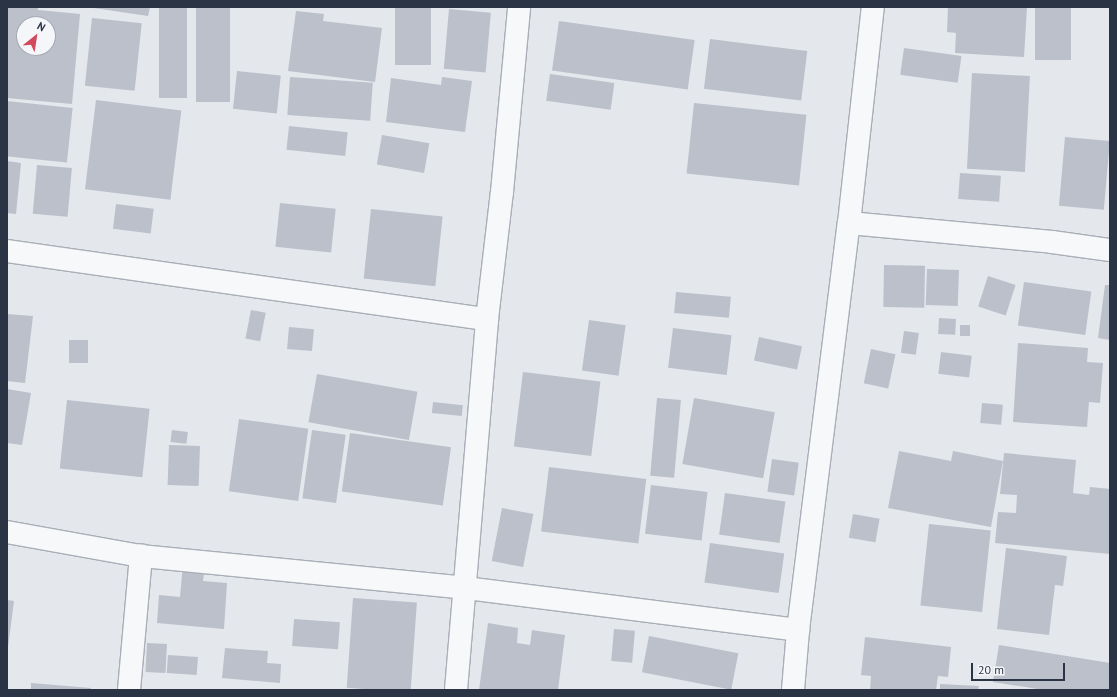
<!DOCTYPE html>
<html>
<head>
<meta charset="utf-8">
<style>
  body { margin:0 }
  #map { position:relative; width:1117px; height:697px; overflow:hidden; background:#e4e7ec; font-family:"PT Sans",sans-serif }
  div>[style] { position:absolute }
  .building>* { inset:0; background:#bbc0ca; transform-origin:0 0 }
  .roads { filter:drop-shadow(1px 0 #a9aeb7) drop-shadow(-1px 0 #a9aeb7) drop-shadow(0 1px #a9aeb7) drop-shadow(0 -1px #a9aeb7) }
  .minor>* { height:22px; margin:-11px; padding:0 11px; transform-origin:11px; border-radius:11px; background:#f7f8fa }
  span { translate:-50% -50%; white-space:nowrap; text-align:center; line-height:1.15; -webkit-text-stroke:4px #f4f6f9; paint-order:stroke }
  .frame { position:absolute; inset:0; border:8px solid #2b3445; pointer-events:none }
  .north { position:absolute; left:16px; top:16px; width:40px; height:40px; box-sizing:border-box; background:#f4f6f9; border:1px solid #a4a8b1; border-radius:50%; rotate:30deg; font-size:11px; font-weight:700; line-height:16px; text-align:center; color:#2b3445 }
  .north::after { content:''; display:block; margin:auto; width:14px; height:18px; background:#d1495b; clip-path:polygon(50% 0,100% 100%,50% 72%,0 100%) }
  .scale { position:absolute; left:971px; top:663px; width:94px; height:18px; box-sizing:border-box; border:2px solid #2b3445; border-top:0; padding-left:5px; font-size:12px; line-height:14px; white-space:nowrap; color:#2b3445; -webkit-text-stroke:3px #f4f6f9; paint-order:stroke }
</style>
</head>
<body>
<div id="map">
  <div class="building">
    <i style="clip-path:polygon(evenodd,7px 7px,38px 7px,38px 10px,80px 14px,72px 104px,7px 98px,7px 7px,24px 24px,48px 24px,48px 48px,24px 48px,24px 24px)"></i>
    <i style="clip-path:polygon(87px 7px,150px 7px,148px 16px)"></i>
    <i style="left:159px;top:7px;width:28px;height:91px"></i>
    <i style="left:196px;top:7px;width:34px;height:95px"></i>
    <i style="left:395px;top:7px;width:36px;height:58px"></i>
    <i style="clip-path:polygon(948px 7px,1027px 7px,1024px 57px,955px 53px,956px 33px,947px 32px)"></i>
    <i style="left:1035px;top:7px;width:36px;height:53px"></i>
    <i style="left:449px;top:9px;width:42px;height:60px;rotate:5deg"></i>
    <i style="clip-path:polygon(296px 11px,324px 14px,323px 21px,382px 28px,375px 82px,288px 71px)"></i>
    <i style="left:92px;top:18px;width:50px;height:68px;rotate:6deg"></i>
    <i style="left:559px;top:21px;width:137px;height:50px;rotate:8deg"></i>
    <i style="left:710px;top:39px;width:98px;height:50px;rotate:7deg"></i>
    <i style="left:904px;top:48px;width:58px;height:27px;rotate:8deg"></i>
    <i style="left:237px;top:71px;width:44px;height:38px;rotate:6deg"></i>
    <i style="left:972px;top:73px;width:58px;height:96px;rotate:3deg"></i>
    <i style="left:550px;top:74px;width:65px;height:27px;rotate:8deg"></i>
    <i style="left:290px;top:77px;width:83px;height:38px;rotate:4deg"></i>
    <i style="clip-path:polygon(442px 77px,472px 81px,465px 132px,386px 122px,391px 78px,441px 85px)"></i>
    <i style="left:96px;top:100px;width:86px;height:90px;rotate:7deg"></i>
    <i style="left:7px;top:101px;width:66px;height:55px;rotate:6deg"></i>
    <i style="left:694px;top:103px;width:113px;height:71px;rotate:6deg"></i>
    <i style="left:289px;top:126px;width:59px;height:24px;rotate:6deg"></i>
    <i style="left:382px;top:135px;width:48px;height:30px;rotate:10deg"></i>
    <i style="left:1065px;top:137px;width:45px;height:69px;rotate:5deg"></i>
    <i style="clip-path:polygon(7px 161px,21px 163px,16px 214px,7px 213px)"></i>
    <i style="left:37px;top:165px;width:35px;height:49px;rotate:5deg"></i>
    <i style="left:960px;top:173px;width:41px;height:26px;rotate:4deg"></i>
    <i style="left:280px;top:203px;width:56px;height:44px;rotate:6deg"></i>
    <i style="left:116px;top:204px;width:38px;height:25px;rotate:7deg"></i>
    <i style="left:371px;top:209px;width:72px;height:70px;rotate:6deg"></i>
    <i style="left:884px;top:265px;width:41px;height:42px;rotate:1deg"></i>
    <i style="left:927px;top:269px;width:32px;height:36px;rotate:2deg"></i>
    <i style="left:988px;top:276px;width:29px;height:32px;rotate:18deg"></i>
    <i style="left:1024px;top:282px;width:68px;height:44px;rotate:8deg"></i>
    <i style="clip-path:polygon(1105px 285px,1110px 285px,1110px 340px,1098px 338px)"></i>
    <i style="left:676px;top:292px;width:55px;height:21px;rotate:5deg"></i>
    <i style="left:251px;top:310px;width:15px;height:29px;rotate:11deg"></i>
    <i style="clip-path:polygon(7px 314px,33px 316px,25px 383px,7px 381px)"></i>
    <i style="left:939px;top:318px;width:17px;height:16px;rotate:3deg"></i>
    <i style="left:589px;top:320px;width:37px;height:51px;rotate:8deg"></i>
    <i style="left:960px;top:325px;width:10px;height:11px"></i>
    <i style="left:289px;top:327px;width:25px;height:22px;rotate:5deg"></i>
    <i style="left:673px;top:328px;width:59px;height:40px;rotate:7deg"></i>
    <i style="left:904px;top:331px;width:15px;height:22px;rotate:8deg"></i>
    <i style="left:759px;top:337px;width:44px;height:24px;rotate:12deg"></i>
    <i style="left:69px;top:340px;width:19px;height:23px"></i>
    <i style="clip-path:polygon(1018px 343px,1088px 348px,1087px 362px,1103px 363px,1100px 403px,1089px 402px,1087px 427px,1013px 422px)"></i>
    <i style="left:871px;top:349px;width:25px;height:35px;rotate:12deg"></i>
    <i style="left:941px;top:352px;width:31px;height:22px;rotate:7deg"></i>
    <i style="left:523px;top:372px;width:78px;height:75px;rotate:7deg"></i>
    <i style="left:317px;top:374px;width:102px;height:49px;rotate:10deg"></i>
    <i style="clip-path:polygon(7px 389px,31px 393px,22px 445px,7px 443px)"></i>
    <i style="left:657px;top:398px;width:24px;height:78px;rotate:5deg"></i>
    <i style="left:694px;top:398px;width:82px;height:67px;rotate:10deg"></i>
    <i style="left:67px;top:400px;width:83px;height:69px;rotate:6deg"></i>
    <i style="left:433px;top:402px;width:30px;height:11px;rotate:6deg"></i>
    <i style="left:982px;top:403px;width:21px;height:20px;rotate:5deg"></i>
    <i style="left:239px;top:419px;width:70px;height:73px;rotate:8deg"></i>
    <i style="left:172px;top:430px;width:16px;height:12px;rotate:7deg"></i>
    <i style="left:312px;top:430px;width:34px;height:69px;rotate:8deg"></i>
    <i style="left:350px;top:433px;width:102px;height:59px;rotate:8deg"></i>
    <i style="left:169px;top:445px;width:31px;height:40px;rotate:2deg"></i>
    <i style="clip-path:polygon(899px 451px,951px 461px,953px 451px,1003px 461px,991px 527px,888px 508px)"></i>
    <i style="clip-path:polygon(1004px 453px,1076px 460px,1073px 493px,1089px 495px,1090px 487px,1110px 489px,1110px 554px,995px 543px,998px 512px,1016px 513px,1017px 495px,1000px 494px)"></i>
    <i style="left:772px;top:459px;width:27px;height:33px;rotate:8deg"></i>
    <i style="left:549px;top:467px;width:98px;height:65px;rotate:7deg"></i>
    <i style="left:651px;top:485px;width:57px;height:49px;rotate:7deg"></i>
    <i style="left:725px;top:493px;width:61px;height:42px;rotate:8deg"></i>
    <i style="left:502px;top:508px;width:32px;height:54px;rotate:11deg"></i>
    <i style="left:853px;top:514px;width:27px;height:24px;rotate:10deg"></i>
    <i style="left:929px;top:524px;width:62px;height:82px;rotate:6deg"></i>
    <i style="left:710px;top:543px;width:75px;height:40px;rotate:8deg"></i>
    <i style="clip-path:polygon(1006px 548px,1067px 556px,1063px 586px,1055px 585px,1049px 635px,997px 629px)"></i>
    <i style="clip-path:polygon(183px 564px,205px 566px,203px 581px,227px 583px,224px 629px,157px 623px,159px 595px,180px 597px)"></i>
    <i style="left:353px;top:598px;width:64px;height:90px;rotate:4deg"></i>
    <i style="clip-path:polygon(7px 600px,14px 601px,8px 647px,7px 647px)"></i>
    <i style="left:294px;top:619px;width:46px;height:27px;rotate:4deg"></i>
    <i style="clip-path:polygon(488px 623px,518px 628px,517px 643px,530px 645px,532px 630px,565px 635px,558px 690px,479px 690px)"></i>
    <i style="left:614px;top:629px;width:21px;height:32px;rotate:5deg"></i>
    <i style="left:649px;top:636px;width:91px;height:37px;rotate:11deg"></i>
    <i style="clip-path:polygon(865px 637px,951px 647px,948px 677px,938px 676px,936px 690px,870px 690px,871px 676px,861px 675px)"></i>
    <i style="left:147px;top:643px;width:20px;height:29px;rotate:3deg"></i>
    <i style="clip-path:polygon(999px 645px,1110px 663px,1110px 690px,1044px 690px,993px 682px)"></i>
    <i style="clip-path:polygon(225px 648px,268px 651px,267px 663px,281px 664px,280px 683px,222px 678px)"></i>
    <i style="left:168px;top:655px;width:30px;height:18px;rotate:4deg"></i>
    <i style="clip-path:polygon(31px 683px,91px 688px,90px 690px,31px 690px)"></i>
    <i style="clip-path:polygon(940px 684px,979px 686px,978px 690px,940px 690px)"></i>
  </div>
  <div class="roads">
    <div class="minor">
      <i style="left:849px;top:223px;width:204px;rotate:5.3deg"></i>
      <i style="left:1052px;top:242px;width:59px;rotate:7.9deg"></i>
      <i style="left:7px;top:251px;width:485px;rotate:8.1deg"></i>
      <i style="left:7px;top:532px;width:136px;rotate:10.2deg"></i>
      <i style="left:141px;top:556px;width:327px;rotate:5.6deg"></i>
      <i style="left:466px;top:588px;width:335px;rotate:7.2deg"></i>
      <i style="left:129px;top:690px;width:135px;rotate:-84.9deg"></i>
      <i style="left:456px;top:690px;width:372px;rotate:-85.2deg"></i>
      <i style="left:487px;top:319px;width:128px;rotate:-83.3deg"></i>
      <i style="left:502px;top:192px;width:186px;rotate:-84.7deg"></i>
      <i style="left:793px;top:690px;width:60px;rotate:-85.2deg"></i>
      <i style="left:798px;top:630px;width:410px;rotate:-82.9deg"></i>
      <i style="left:849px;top:223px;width:217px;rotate:-83.7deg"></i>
    </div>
  </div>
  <div class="frame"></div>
  <div class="north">N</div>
  <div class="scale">20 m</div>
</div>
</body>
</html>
